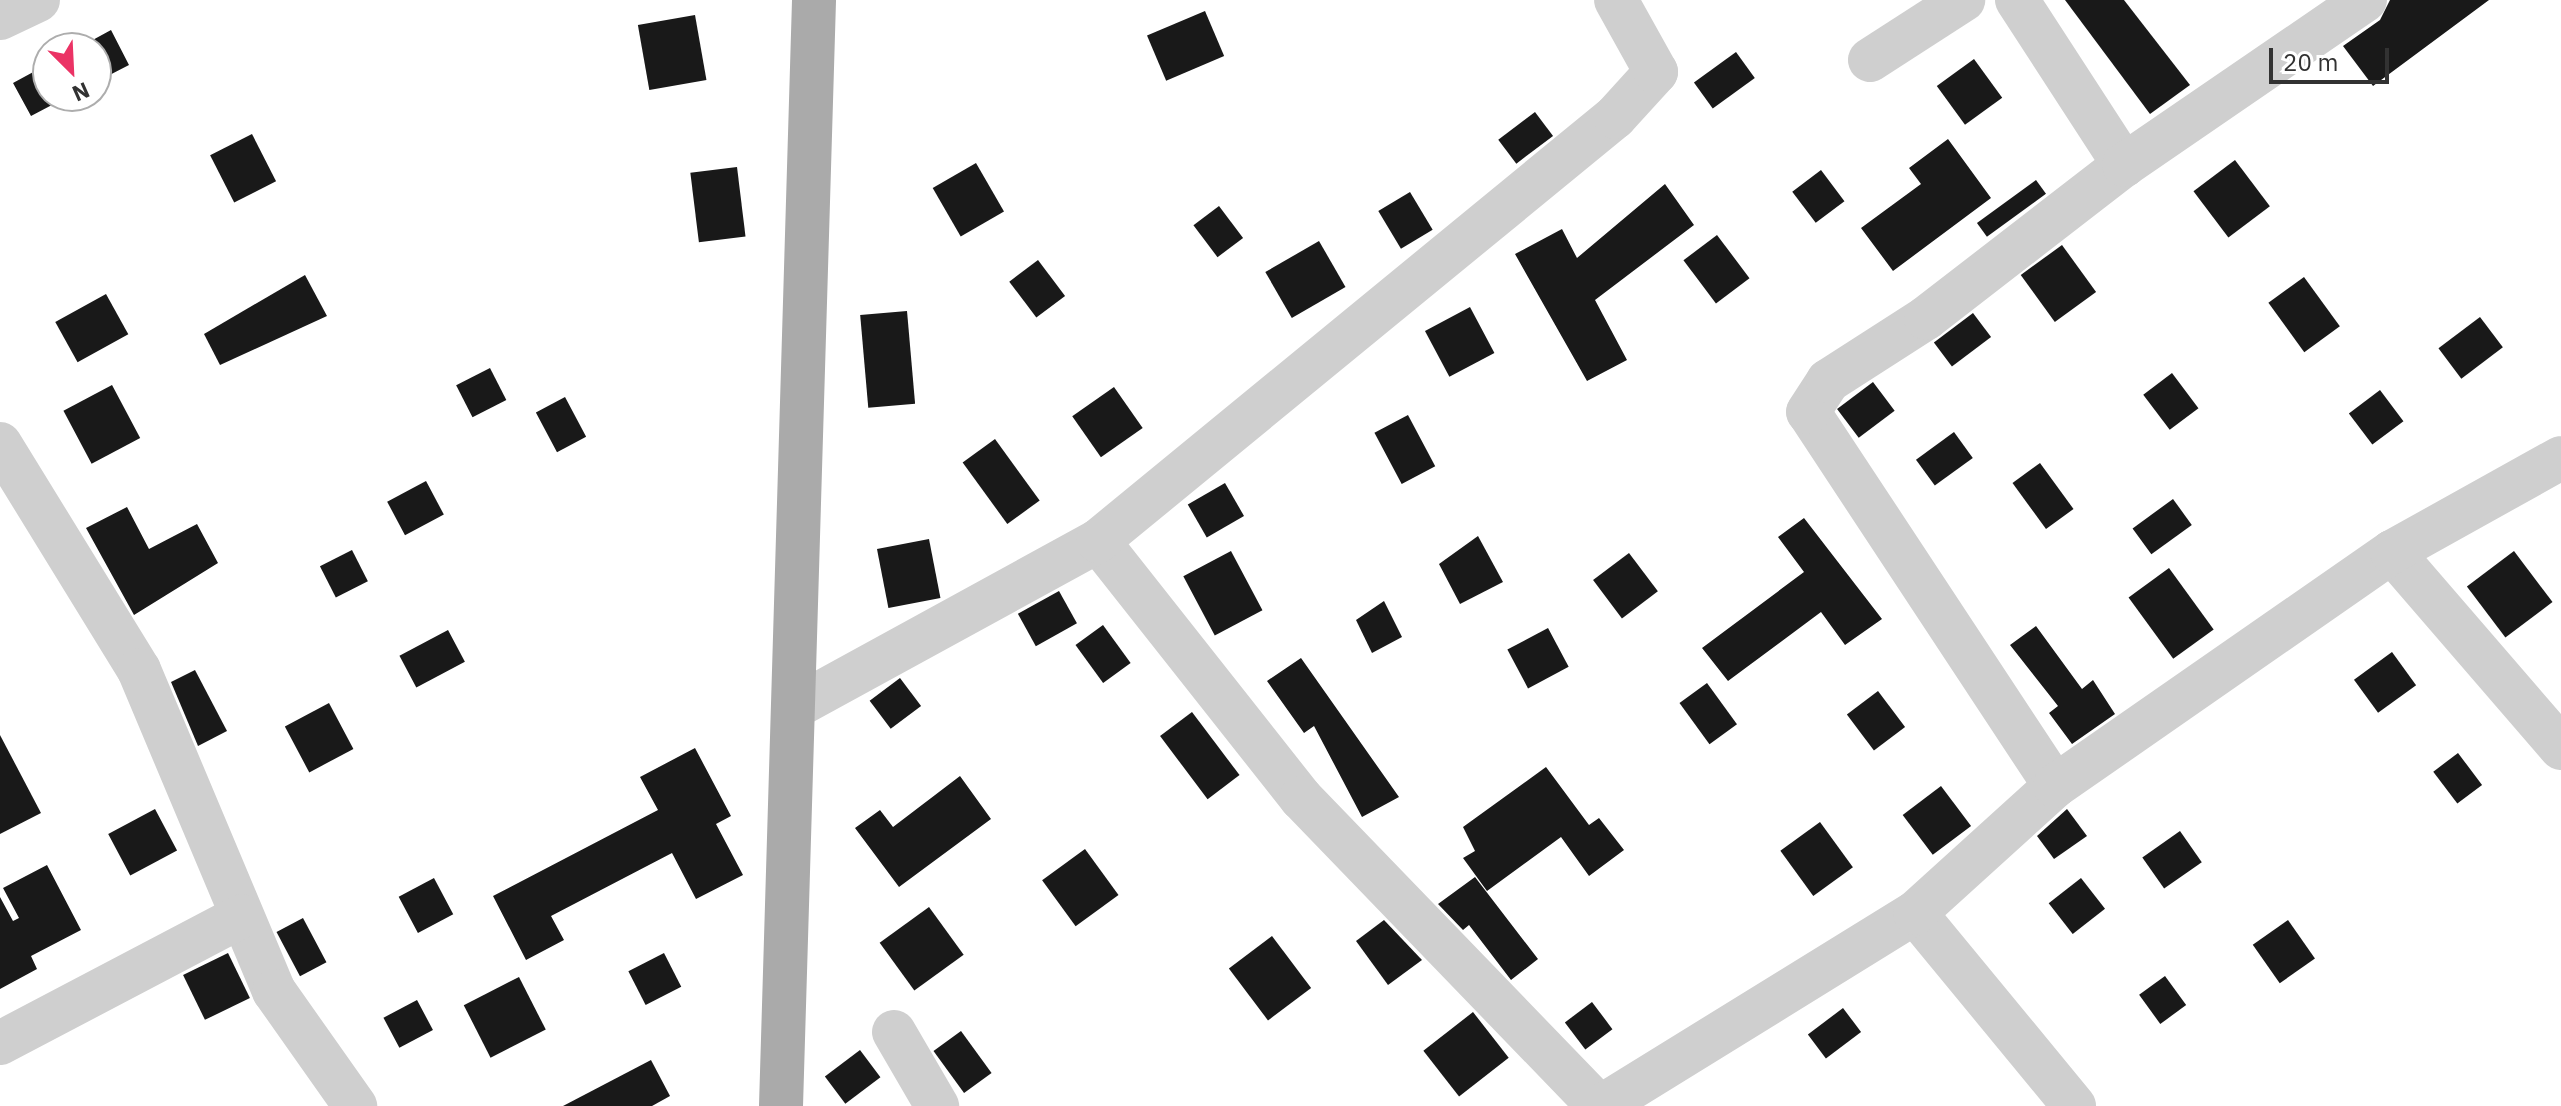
<!DOCTYPE html>
<html>
<head>
<meta charset="utf-8">
<style>
  body { margin:0 }
  #map { position:relative; width:2561px; height:1106px; overflow:hidden; background:#fff; font-family:"IBM Plex Sans",sans-serif }
  div>[style] { position:absolute }
  .building>* { inset:0; background:#191919; transform-origin:0 0 }
  .minor>* { height:44px; margin:-22px; padding:0 22px; transform-origin:22px; border-radius:22px; background:#cfcfcf }
  .major>* { height:44px; margin:-22px; padding:0 22px; transform-origin:22px; border-radius:22px; background:#aaa }
  span { translate:-50% -50%; white-space:nowrap; text-align:center; line-height:1.15; -webkit-text-stroke:8px #fff; paint-order:stroke }
  .north { position:absolute; left:32px; top:32px; width:80px; height:80px; box-sizing:border-box; background:#fff; border:2px solid #adadad; border-radius:50%; rotate:156deg; font-size:22px; font-weight:700; line-height:32px; text-align:center; color:#323232 }
  .north::after { content:''; display:block; margin:auto; width:28px; height:36px; background:#eb3365; clip-path:polygon(50% 0,100% 100%,50% 72%,0 100%) }
  .scale { position:absolute; left:2269px; top:48px; width:120px; height:36px; box-sizing:border-box; border:4px solid #323232; border-top:0; padding-left:10px; font-size:24px; line-height:28px; white-space:nowrap; color:#323232; -webkit-text-stroke:6px #fff; paint-order:stroke }
</style>
</head>
<body>
<div id="map">
  <div class="building">
    <i style="clip-path:polygon(2065px 0,2124px 0,2190px 85px,2150px 114px)"></i>
    <i style="clip-path:polygon(2390px 0,2489px 0,2373px 86px,2343px 46px,2380px 20px)"></i>
    <i style="left:1205px;top:11px;width:49px;height:63px;rotate:67deg"></i>
    <i style="left:695px;top:15px;width:66px;height:58px;rotate:80deg"></i>
    <i style="clip-path:polygon(111px 30px,129px 65px,96px 82px,96px 48px,78px 48px)"></i>
    <i style="left:1736px;top:52px;width:32px;height:52px;rotate:54deg"></i>
    <i style="left:1974px;top:59px;width:48px;height:46px;rotate:54deg"></i>
    <i style="clip-path:polygon(48px 64px,48px 96px,69px 96px,31px 116px,13px 83px)"></i>
    <i style="left:1535px;top:112px;width:30px;height:46px;rotate:53deg"></i>
    <i style="left:252px;top:134px;width:53px;height:47px;rotate:63deg"></i>
    <i style="clip-path:polygon(1948px 139px,1991px 198px,1893px 271px,1861px 228px,1921px 184px,1909px 168px)"></i>
    <i style="left:2235px;top:160px;width:58px;height:52px;rotate:53deg"></i>
    <i style="left:976px;top:163px;width:56px;height:50px;rotate:60deg"></i>
    <i style="left:737px;top:167px;width:70px;height:47px;rotate:83deg"></i>
    <i style="left:1821px;top:170px;width:39px;height:36px;rotate:53deg"></i>
    <i style="left:2036px;top:180px;width:17px;height:73px;rotate:54deg"></i>
    <i style="clip-path:polygon(1665px 184px,1694px 225px,1595px 300px,1627px 360px,1587px 381px,1515px 254px,1562px 229px,1577px 258px)"></i>
    <i style="left:1410px;top:192px;width:44px;height:37px;rotate:59deg"></i>
    <i style="left:1219px;top:206px;width:40px;height:32px;rotate:53deg"></i>
    <i style="left:1717px;top:235px;width:54px;height:42px;rotate:53deg"></i>
    <i style="left:1319px;top:241px;width:53px;height:62px;rotate:60deg"></i>
    <i style="left:2062px;top:245px;width:58px;height:51px;rotate:54deg"></i>
    <i style="left:1038px;top:260px;width:45px;height:36px;rotate:53deg"></i>
    <i style="clip-path:polygon(305px 275px,327px 316px,220px 365px,204px 334px)"></i>
    <i style="left:2304px;top:277px;width:61px;height:44px;rotate:54deg"></i>
    <i style="left:106px;top:294px;width:46px;height:58px;rotate:61deg"></i>
    <i style="left:1470px;top:307px;width:52px;height:51px;rotate:62deg"></i>
    <i style="left:907px;top:311px;width:93px;height:47px;rotate:85deg"></i>
    <i style="left:1973px;top:313px;width:30px;height:49px;rotate:53deg"></i>
    <i style="left:2480px;top:317px;width:38px;height:52px;rotate:53deg"></i>
    <i style="left:490px;top:368px;width:36px;height:38px;rotate:63deg"></i>
    <i style="left:2172px;top:373px;width:44px;height:36px;rotate:53deg"></i>
    <i style="left:1873px;top:382px;width:36px;height:45px;rotate:53deg"></i>
    <i style="left:112px;top:385px;width:60px;height:55px;rotate:62deg"></i>
    <i style="left:1114px;top:387px;width:50px;height:51px;rotate:55deg"></i>
    <i style="left:2380px;top:390px;width:39px;height:39px;rotate:53deg"></i>
    <i style="left:565px;top:397px;width:45px;height:33px;rotate:62deg"></i>
    <i style="left:1408px;top:415px;width:58px;height:38px;rotate:62deg"></i>
    <i style="left:1954px;top:432px;width:32px;height:47px;rotate:54deg"></i>
    <i style="left:995px;top:439px;width:76px;height:40px;rotate:54deg"></i>
    <i style="left:2040px;top:463px;width:57px;height:34px;rotate:54deg"></i>
    <i style="left:426px;top:481px;width:38px;height:44px;rotate:62deg"></i>
    <i style="left:1225px;top:483px;width:38px;height:43px;rotate:60deg"></i>
    <i style="left:2173px;top:499px;width:32px;height:50px;rotate:54deg"></i>
    <i style="clip-path:polygon(127px 507px,149px 549px,197px 524px,218px 563px,134px 615px,86px 528px)"></i>
    <i style="clip-path:polygon(1804px 518px,1882px 619px,1845px 645px,1821px 612px,1728px 681px,1702px 648px,1804px 572px,1778px 537px)"></i>
    <i style="clip-path:polygon(1478px 536px,1503px 582px,1460px 604px,1439px 564px)"></i>
    <i style="left:929px;top:539px;width:60px;height:53px;rotate:79deg"></i>
    <i style="left:352px;top:550px;width:35px;height:36px;rotate:63deg"></i>
    <i style="left:1231px;top:551px;width:67px;height:54px;rotate:62deg"></i>
    <i style="left:2514px;top:551px;width:64px;height:59px;rotate:53deg"></i>
    <i style="left:1629px;top:553px;width:48px;height:45px;rotate:53deg"></i>
    <i style="left:2169px;top:568px;width:76px;height:50px;rotate:54deg"></i>
    <i style="left:1059px;top:591px;width:37px;height:47px;rotate:61deg"></i>
    <i style="clip-path:polygon(1384px 601px,1402px 637px,1372px 653px,1356px 620px)"></i>
    <i style="left:1103px;top:625px;width:47px;height:34px;rotate:54deg"></i>
    <i style="clip-path:polygon(2036px 626px,2082px 689px,2093px 680px,2115px 714px,2072px 744px,2049px 713px,2058px 706px,2010px 645px)"></i>
    <i style="left:1548px;top:628px;width:44px;height:46px;rotate:62deg"></i>
    <i style="left:448px;top:630px;width:36px;height:55px;rotate:62deg"></i>
    <i style="left:2392px;top:652px;width:41px;height:47px;rotate:54deg"></i>
    <i style="clip-path:polygon(1301px 658px,1399px 797px,1362px 817px,1314px 726px,1304px 733px,1267px 681px)"></i>
    <i style="clip-path:polygon(195px 670px,227px 731px,198px 746px,171px 682px)"></i>
    <i style="left:900px;top:678px;width:35px;height:38px;rotate:53deg"></i>
    <i style="left:1707px;top:683px;width:51px;height:34px;rotate:54deg"></i>
    <i style="left:1878px;top:691px;width:45px;height:39px;rotate:53deg"></i>
    <i style="left:329px;top:703px;width:52px;height:50px;rotate:62deg"></i>
    <i style="left:1192px;top:712px;width:79px;height:40px;rotate:53deg"></i>
    <i style="clip-path:polygon(0 735px,41px 813px,0 834px)"></i>
    <i style="clip-path:polygon(695px 748px,731px 816px,716px 824px,743px 875px,696px 899px,672px 853px,551px 916px,564px 940px,526px 960px,493px 896px,658px 810px,640px 777px)"></i>
    <i style="left:2458px;top:753px;width:40px;height:31px;rotate:53deg"></i>
    <i style="clip-path:polygon(1546px 767px,1589px 825px,1599px 818px,1624px 850px,1589px 876px,1561px 837px,1487px 891px,1463px 858px,1475px 851px,1463px 827px)"></i>
    <i style="clip-path:polygon(960px 776px,991px 819px,899px 887px,855px 828px,880px 810px,893px 827px)"></i>
    <i style="left:1941px;top:786px;width:50px;height:48px;rotate:53deg"></i>
    <i style="left:155px;top:809px;width:47px;height:53px;rotate:62deg"></i>
    <i style="clip-path:polygon(2067px 809px,2087px 836px,2054px 859px,2037px 836px)"></i>
    <i style="left:1820px;top:822px;width:56px;height:49px;rotate:54deg"></i>
    <i style="left:2180px;top:831px;width:38px;height:46px;rotate:55deg"></i>
    <i style="left:1085px;top:849px;width:57px;height:53px;rotate:54deg"></i>
    <i style="clip-path:polygon(47px 865px,81px 930px,31px 956px,37px 969px,0 989px,0 897px,13px 921px,19px 918px,3px 888px)"></i>
    <i style="clip-path:polygon(1475px 877px,1538px 959px,1511px 980px,1469px 925px,1463px 930px,1438px 904px)"></i>
    <i style="left:434px;top:878px;width:41px;height:40px;rotate:62deg"></i>
    <i style="left:2081px;top:878px;width:39px;height:41px;rotate:52deg"></i>
    <i style="left:929px;top:907px;width:59px;height:61px;rotate:54deg"></i>
    <i style="left:303px;top:918px;width:50px;height:30px;rotate:62deg"></i>
    <i style="clip-path:polygon(1384px 920px,1422px 960px,1388px 985px,1356px 941px)"></i>
    <i style="left:2288px;top:920px;width:47px;height:43px;rotate:55deg"></i>
    <i style="left:1272px;top:936px;width:65px;height:54px;rotate:53deg"></i>
    <i style="left:228px;top:953px;width:50px;height:50px;rotate:64deg"></i>
    <i style="left:664px;top:953px;width:38px;height:40px;rotate:63deg"></i>
    <i style="left:2165px;top:976px;width:36px;height:32px;rotate:54deg"></i>
    <i style="left:519px;top:977px;width:59px;height:62px;rotate:63deg"></i>
    <i style="left:417px;top:1000px;width:34px;height:38px;rotate:62deg"></i>
    <i style="left:1592px;top:1002px;width:34px;height:34px;rotate:53deg"></i>
    <i style="left:1843px;top:1008px;width:30px;height:44px;rotate:53deg"></i>
    <i style="left:1473px;top:1012px;width:58px;height:63px;rotate:52deg"></i>
    <i style="left:961px;top:1031px;width:52px;height:34px;rotate:54deg"></i>
    <i style="left:860px;top:1050px;width:34px;height:44px;rotate:53deg"></i>
    <i style="clip-path:polygon(651px 1060px,670px 1096px,652px 1106px,563px 1106px)"></i>
  </div>
  <div class="minor">
    <i style="left:2017px;top:0;width:197px;rotate:57deg"></i>
    <i style="left:0;top:18px;width:42px;rotate:-25.3deg"></i>
    <i style="left:1870px;top:60px;width:111px;rotate:-32.8deg"></i>
    <i style="left:0;top:444px;width:265px;rotate:58.4deg"></i>
    <i style="left:139px;top:670px;width:348px;rotate:67.2deg"></i>
    <i style="left:274px;top:991px;width:141px;rotate:54.8deg"></i>
    <i style="left:1098px;top:541px;width:328px;rotate:51.7deg"></i>
    <i style="left:1301px;top:798px;width:428px;rotate:46deg"></i>
    <i style="left:2392px;top:552px;width:259px;rotate:49.2deg"></i>
    <i style="left:793px;top:708px;width:348px;rotate:-28.7deg"></i>
    <i style="left:1098px;top:541px;width:669px;rotate:-39.36deg"></i>
    <i style="left:1615px;top:117px;width:61px;rotate:-47.7deg"></i>
    <i style="left:1656px;top:72px;width:82px;rotate:-119.1deg"></i>
    <i style="left:2055px;top:786px;width:448px;rotate:-123.4deg"></i>
    <i style="left:1808px;top:412px;width:37px;rotate:-57deg"></i>
    <i style="left:1828px;top:381px;width:117px;rotate:-32.7deg"></i>
    <i style="left:1926px;top:318px;width:250px;rotate:-37.7deg"></i>
    <i style="left:2124px;top:165px;width:292px;rotate:-34.4deg"></i>
    <i style="left:1915px;top:913px;width:250px;rotate:50.5deg"></i>
    <i style="left:894px;top:1032px;width:86px;rotate:59.8deg"></i>
    <i style="left:0;top:1043px;width:273px;rotate:-27.7deg"></i>
    <i style="left:1602px;top:1106px;width:368px;rotate:-31.7deg"></i>
    <i style="left:1915px;top:913px;width:189px;rotate:-42.2deg"></i>
    <i style="left:2055px;top:786px;width:410px;rotate:-34.8deg"></i>
    <i style="left:2392px;top:552px;width:193px;rotate:-29.1deg"></i>
  </div>
  <div class="major">
    <i style="left:781px;top:1106px;width:1106px;rotate:-88.29deg"></i>
  </div>
  <div class="north">N</div>
  <div class="scale">20 m</div>
</div>
</body>
</html>
